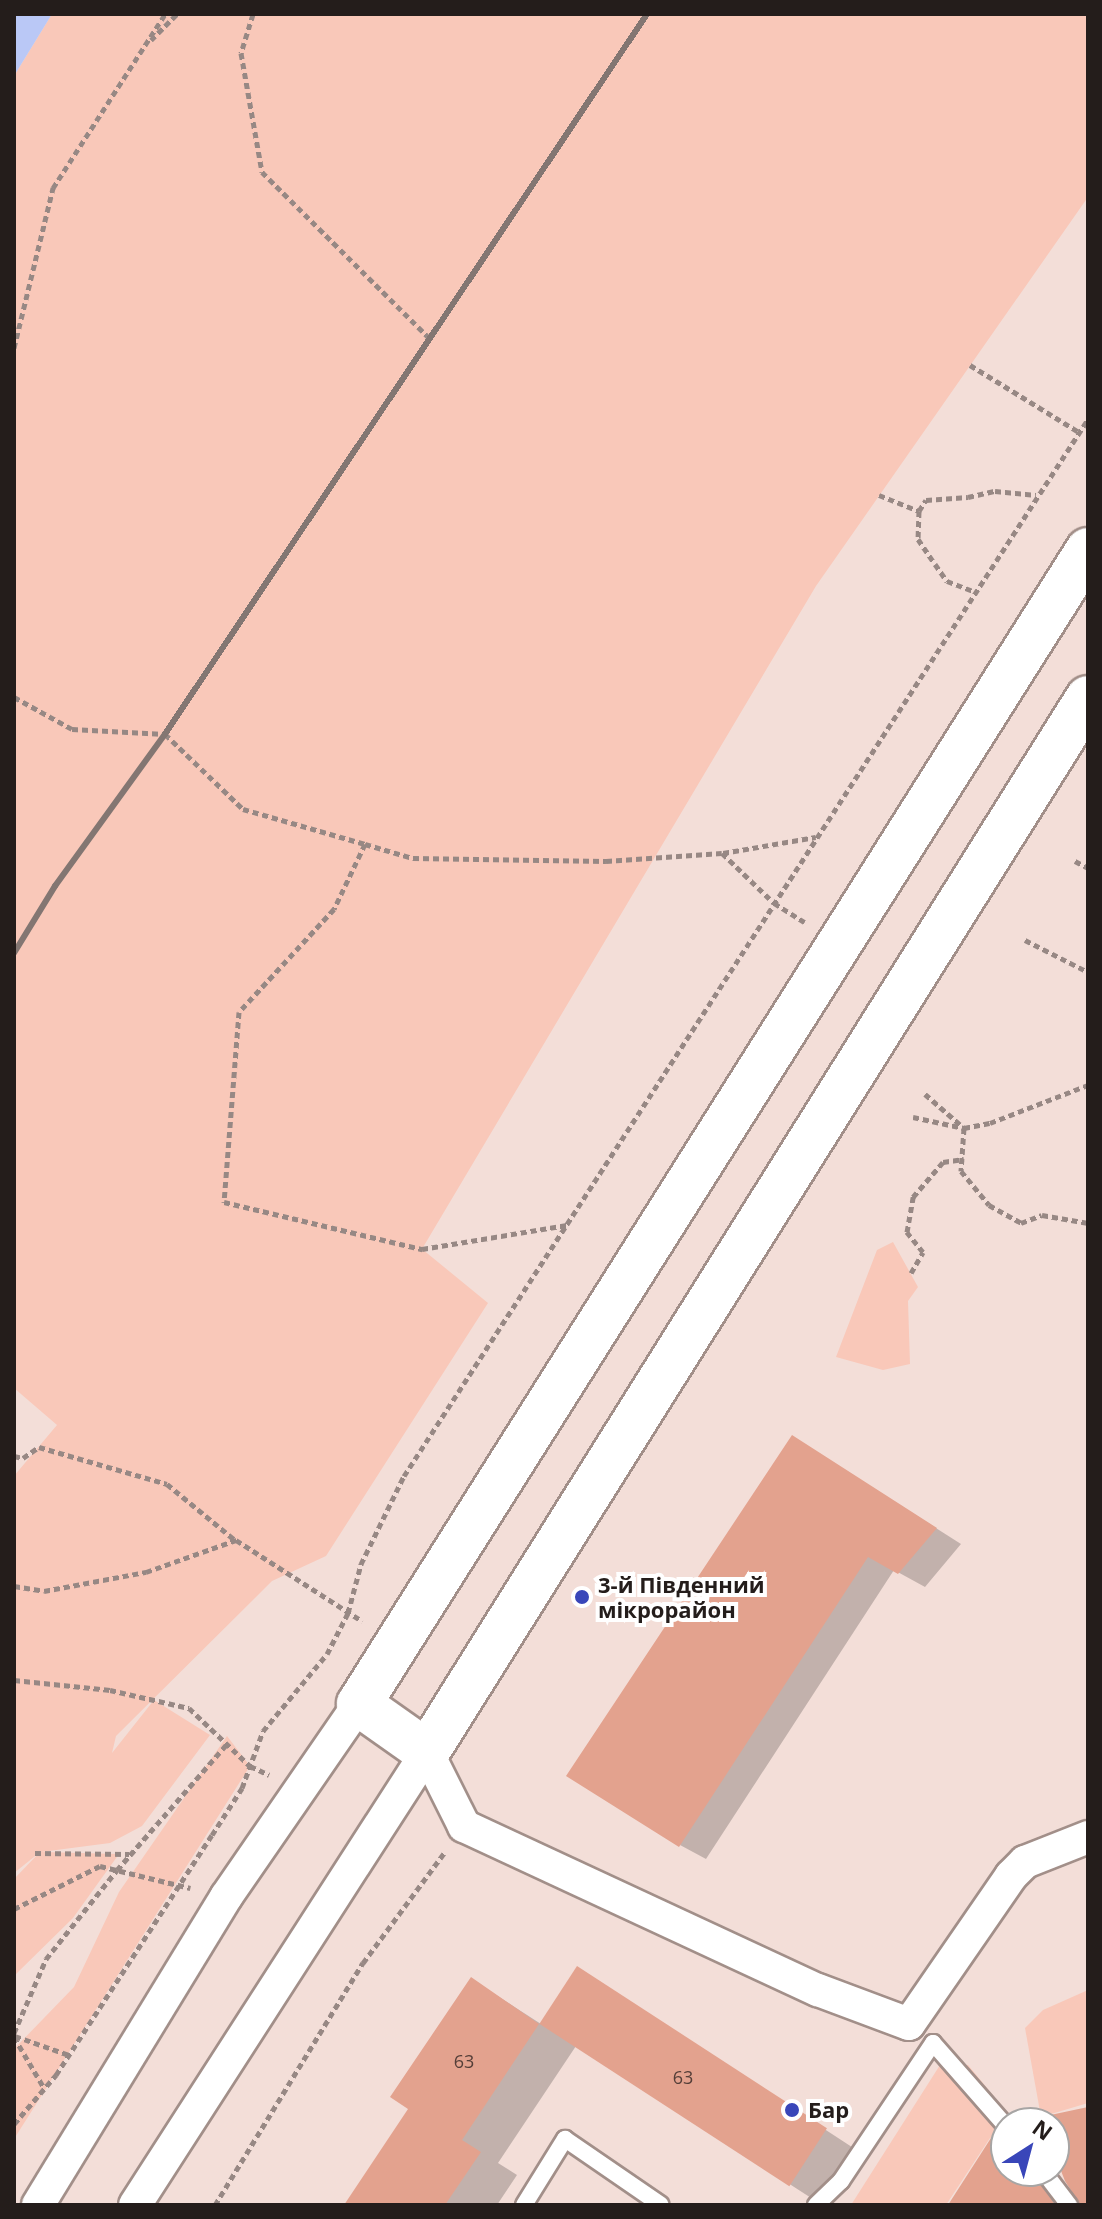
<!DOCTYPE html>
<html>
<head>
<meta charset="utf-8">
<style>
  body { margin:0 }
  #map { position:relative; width:1102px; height:2219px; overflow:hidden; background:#f3ded8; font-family:"Open Sans",sans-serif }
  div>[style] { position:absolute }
  .green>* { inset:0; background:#f9c8b9 }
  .water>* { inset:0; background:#bac8f6 }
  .shadow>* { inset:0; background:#0003 }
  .building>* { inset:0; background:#e3a28e; transform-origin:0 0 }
  .path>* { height:5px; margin-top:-2.5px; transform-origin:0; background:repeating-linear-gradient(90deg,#978884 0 6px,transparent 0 10px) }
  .roads { filter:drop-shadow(2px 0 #a28f89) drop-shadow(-2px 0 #a28f89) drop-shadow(0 2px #a28f89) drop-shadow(0 -2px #a28f89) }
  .lane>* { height:16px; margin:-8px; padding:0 8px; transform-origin:8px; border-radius:8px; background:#fff }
  .street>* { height:32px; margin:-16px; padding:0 16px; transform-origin:16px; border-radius:16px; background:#fff }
  .secondary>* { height:44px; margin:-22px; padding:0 22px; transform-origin:22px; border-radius:22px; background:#fff }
  .rail>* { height:6px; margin:-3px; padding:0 3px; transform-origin:3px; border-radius:3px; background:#837672 }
  .dots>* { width:22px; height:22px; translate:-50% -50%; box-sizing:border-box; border:4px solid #fff; border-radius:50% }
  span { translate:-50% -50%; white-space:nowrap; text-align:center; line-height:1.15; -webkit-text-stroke:8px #fff; paint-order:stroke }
  .number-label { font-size:18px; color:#543e38 }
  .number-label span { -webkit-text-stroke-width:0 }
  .poi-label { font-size:22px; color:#241d1b; font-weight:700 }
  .left { translate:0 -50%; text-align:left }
  .frame { position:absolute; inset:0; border:16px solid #241d1b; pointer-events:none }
  .north { position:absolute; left:990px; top:2107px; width:80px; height:80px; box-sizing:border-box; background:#fff; border:2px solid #a7a5a4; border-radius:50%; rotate:36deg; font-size:22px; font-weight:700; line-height:32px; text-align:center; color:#241d1b }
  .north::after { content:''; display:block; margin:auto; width:28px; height:36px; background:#3946b9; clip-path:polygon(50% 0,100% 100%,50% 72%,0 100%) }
</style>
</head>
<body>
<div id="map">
  <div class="green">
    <i style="clip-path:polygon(52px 14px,1088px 14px,1088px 197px,816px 586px,422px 1249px,488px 1303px,326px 1556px,272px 1581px,116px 1736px,112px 1753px,154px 1700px,210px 1735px,142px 1826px,110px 1843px,41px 1852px,119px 1854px,73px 1918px,14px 1976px,14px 1879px,39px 1853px,14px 1873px,14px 1476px,57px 1425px,14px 1388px,14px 76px)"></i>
    <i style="clip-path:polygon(893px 1242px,918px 1287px,908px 1301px,910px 1364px,883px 1370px,836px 1357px,877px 1250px)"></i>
    <i style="clip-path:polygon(227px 1736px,250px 1766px,14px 2139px,14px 2049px,74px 1987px,119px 1892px)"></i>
    <i style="clip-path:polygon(1088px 1990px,1088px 2103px,1041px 2117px,1025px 2028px,1043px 2010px)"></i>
    <i style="clip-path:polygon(940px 2065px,968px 2065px,1016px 2123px,1006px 2123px,1006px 2137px,990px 2138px,946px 2205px,851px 2205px)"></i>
  </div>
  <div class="water">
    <i style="clip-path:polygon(14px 14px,52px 14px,14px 76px)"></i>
  </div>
  <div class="shadow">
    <i style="clip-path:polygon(818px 1453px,961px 1544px,925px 1587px,894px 1570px,706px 1859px,680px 1845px)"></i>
    <i style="clip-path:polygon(578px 1968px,858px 2151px,822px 2205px,576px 2046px,498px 2163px,517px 2175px,497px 2205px,346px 2205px,410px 2109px,471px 1979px,541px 2024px)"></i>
    <i style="clip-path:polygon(1006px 2149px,1006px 2171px,1041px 2171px,1072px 2193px,1076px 2205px,950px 2205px)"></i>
  </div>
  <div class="building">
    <i style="clip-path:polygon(792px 1435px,937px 1528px,898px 1574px,868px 1557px,679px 1847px,566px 1776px)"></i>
    <i style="left:577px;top:1966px;width:298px;height:69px;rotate:33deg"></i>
    <i style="clip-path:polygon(471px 1977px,539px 2024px,462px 2140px,481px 2152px,445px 2205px,344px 2205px,408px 2109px,390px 2097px)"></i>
    <i style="clip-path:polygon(1088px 2107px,1088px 2205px,1080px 2205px,1065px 2181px,1054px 2153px,1054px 2123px,1043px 2123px,1041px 2117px)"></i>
    <i style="clip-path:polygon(991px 2138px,1006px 2149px,1006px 2171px,1032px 2171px,1055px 2205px,948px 2205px)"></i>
  </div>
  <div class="path">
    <i style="left:253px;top:14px;width:41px;rotate:107.1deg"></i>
    <i style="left:241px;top:53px;width:121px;rotate:80deg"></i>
    <i style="left:262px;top:172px;width:235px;rotate:44.8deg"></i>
    <i style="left:151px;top:40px;width:37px;rotate:-45deg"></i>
    <i style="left:14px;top:348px;width:165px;rotate:-76.3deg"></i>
    <i style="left:53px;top:188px;width:207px;rotate:-57.2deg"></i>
    <i style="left:970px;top:365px;width:128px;rotate:31.6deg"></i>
    <i style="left:879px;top:495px;width:43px;rotate:21.8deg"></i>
    <i style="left:919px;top:511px;width:28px;rotate:92deg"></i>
    <i style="left:918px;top:539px;width:30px;rotate:56deg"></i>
    <i style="left:935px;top:564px;width:21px;rotate:55deg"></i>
    <i style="left:947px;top:581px;width:30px;rotate:21deg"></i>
    <i style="left:919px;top:511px;width:13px;rotate:-58deg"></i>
    <i style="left:926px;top:500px;width:42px;rotate:-4.1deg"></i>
    <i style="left:968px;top:497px;width:28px;rotate:-13deg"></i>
    <i style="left:995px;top:491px;width:41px;rotate:5.6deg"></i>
    <i style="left:14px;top:697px;width:66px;rotate:28.9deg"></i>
    <i style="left:72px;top:729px;width:93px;rotate:3.1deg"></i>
    <i style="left:165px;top:734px;width:108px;rotate:43.9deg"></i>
    <i style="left:243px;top:809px;width:127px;rotate:16deg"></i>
    <i style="left:365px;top:844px;width:50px;rotate:16.3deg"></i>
    <i style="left:413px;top:858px;width:193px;rotate:0.9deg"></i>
    <i style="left:606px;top:861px;width:116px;rotate:-3.9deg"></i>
    <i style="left:722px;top:853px;width:72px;rotate:43.9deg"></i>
    <i style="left:774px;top:903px;width:36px;rotate:32deg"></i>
    <i style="left:365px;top:844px;width:72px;rotate:115.5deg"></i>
    <i style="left:334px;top:909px;width:140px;rotate:132.7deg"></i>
    <i style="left:239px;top:1012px;width:191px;rotate:94.5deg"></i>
    <i style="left:224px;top:1202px;width:204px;rotate:13.4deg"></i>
    <i style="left:422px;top:1249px;width:147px;rotate:-9.4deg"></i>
    <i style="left:723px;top:853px;width:94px;rotate:-9.8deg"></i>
    <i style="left:1075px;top:861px;width:15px;rotate:28deg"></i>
    <i style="left:1025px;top:940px;width:71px;rotate:26.9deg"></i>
    <i style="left:925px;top:1094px;width:52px;rotate:41.1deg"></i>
    <i style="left:964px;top:1128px;width:43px;rotate:94deg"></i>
    <i style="left:961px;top:1171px;width:44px;rotate:50.5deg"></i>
    <i style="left:989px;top:1205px;width:37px;rotate:29deg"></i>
    <i style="left:1021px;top:1223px;width:22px;rotate:-21deg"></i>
    <i style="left:1042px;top:1215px;width:47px;rotate:9.9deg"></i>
    <i style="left:913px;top:1117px;width:52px;rotate:12.2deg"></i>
    <i style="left:964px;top:1128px;width:26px;rotate:-11deg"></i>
    <i style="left:990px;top:1123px;width:105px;rotate:-21.2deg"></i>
    <i style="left:911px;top:1273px;width:24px;rotate:-60deg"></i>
    <i style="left:923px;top:1252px;width:26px;rotate:-129deg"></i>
    <i style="left:907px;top:1232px;width:36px;rotate:-80deg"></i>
    <i style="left:913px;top:1197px;width:46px;rotate:-49.4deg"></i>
    <i style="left:943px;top:1162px;width:21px;rotate:-8deg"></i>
    <i style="left:14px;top:1456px;width:9px;rotate:13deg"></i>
    <i style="left:23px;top:1458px;width:19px;rotate:-35deg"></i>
    <i style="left:39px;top:1447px;width:133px;rotate:16.1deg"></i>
    <i style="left:167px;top:1484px;width:88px;rotate:39.5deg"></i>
    <i style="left:14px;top:1586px;width:30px;rotate:9deg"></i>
    <i style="left:44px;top:1591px;width:104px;rotate:-10.6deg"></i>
    <i style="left:146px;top:1572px;width:96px;rotate:-19.6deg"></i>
    <i style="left:236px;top:1540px;width:150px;rotate:32.7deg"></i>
    <i style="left:14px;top:1680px;width:97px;rotate:5.9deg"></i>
    <i style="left:110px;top:1690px;width:81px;rotate:12.8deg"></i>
    <i style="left:189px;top:1708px;width:84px;rotate:43.6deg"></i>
    <i style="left:250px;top:1766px;width:21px;rotate:25deg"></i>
    <i style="left:35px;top:1853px;width:94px;rotate:0.6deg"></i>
    <i style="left:14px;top:1909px;width:96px;rotate:-26.6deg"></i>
    <i style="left:100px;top:1866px;width:93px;rotate:13.7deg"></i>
    <i style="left:14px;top:2033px;width:81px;rotate:-66.6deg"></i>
    <i style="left:46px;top:1959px;width:114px;rotate:-51.4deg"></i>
    <i style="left:117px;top:1870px;width:167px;rotate:-48.9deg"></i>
    <i style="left:15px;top:2036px;width:57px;rotate:19.4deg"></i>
    <i style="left:14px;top:2037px;width:59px;rotate:59.5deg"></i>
    <i style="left:14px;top:2124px;width:65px;rotate:-49.4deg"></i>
    <i style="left:56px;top:2075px;width:286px;rotate:-57deg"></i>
    <i style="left:212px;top:1835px;width:56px;rotate:-57.4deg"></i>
    <i style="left:242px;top:1788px;width:61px;rotate:-69.8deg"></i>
    <i style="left:263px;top:1731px;width:100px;rotate:-50.3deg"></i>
    <i style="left:327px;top:1654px;width:46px;rotate:-62.9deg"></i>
    <i style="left:348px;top:1613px;width:51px;rotate:-75.1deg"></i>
    <i style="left:361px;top:1564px;width:98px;rotate:-64deg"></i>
    <i style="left:404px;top:1476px;width:1259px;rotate:-57.09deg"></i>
    <i style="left:215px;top:2205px;width:284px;rotate:-58.6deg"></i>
    <i style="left:363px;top:1963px;width:137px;rotate:-53.6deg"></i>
  </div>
  <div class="roads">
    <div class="lane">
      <i style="left:1043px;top:2171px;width:43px;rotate:52.6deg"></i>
      <i style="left:524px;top:2205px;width:78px;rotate:-58.2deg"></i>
      <i style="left:565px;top:2139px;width:116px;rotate:34.5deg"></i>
      <i style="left:816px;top:2205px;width:35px;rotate:-44deg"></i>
      <i style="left:841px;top:2181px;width:166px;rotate:-56.3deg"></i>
      <i style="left:933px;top:2043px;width:111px;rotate:48.7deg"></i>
    </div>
    <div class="street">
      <i style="left:427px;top:1752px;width:83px;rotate:63.4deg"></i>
      <i style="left:464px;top:1826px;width:390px;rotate:24.9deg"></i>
      <i style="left:818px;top:1990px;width:97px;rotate:20.5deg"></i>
      <i style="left:909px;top:2024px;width:180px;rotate:-55.4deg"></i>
      <i style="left:1011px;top:1876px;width:20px;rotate:-45deg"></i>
      <i style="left:1025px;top:1862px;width:68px;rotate:-21.6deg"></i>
      <i style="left:38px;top:2205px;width:361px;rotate:-58.6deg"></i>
      <i style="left:226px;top:1897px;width:234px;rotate:-55.4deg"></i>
      <i style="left:135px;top:2205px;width:539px;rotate:-57.19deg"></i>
    </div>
    <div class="secondary">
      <i style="left:1088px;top:550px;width:1365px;rotate:122.28deg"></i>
      <i style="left:359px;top:1704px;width:83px;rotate:35.2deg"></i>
      <i style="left:427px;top:1752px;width:1244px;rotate:-57.91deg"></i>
    </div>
  </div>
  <div class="rail">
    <i style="left:14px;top:953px;width:79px;rotate:-58.5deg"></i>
    <i style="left:55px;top:886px;width:188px;rotate:-54.1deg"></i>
    <i style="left:165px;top:734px;width:866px;rotate:-56.2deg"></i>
  </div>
  <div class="dots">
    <i style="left:582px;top:1597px;background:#3946b9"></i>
    <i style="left:792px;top:2110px;background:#3946b9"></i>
  </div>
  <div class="number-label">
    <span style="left:464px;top:2061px">63</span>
    <span style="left:683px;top:2077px">63</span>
  </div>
  <div class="poi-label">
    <span class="left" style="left:598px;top:1597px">3-й Південний<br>мікрорайон</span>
    <span class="left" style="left:808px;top:2110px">Бар</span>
  </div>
  <div class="frame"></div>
  <div class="north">N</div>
</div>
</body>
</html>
